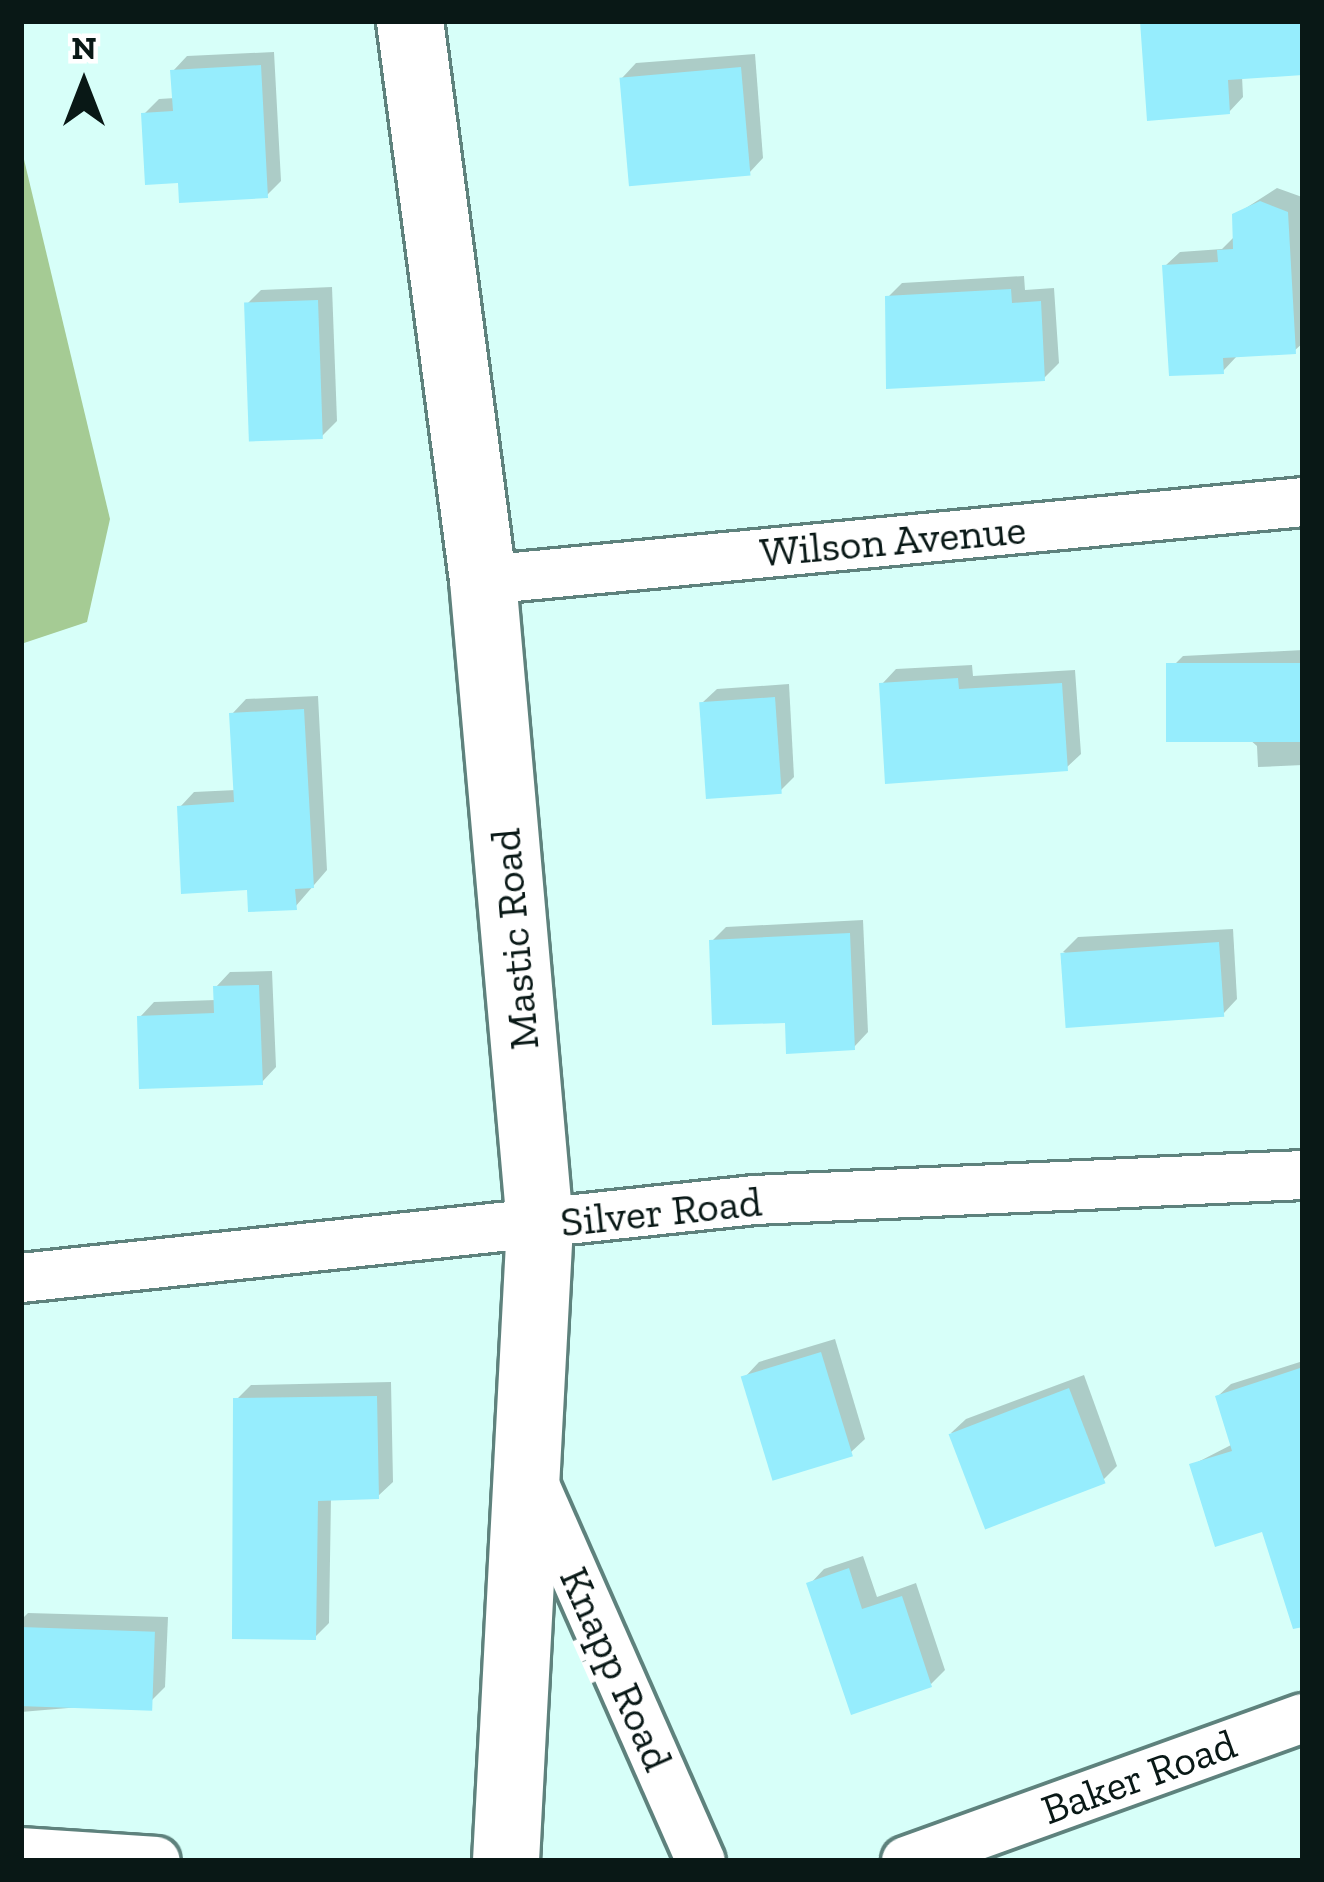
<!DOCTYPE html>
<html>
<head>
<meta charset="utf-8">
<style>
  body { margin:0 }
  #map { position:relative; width:1324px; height:1882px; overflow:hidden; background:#d7fff9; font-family:"Zilla Slab",serif }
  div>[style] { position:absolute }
  .forest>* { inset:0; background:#a5cb94 }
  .shadow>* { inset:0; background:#0003 }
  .building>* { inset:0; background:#96edfd; transform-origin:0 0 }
  .roads { filter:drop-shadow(3px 0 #5e827d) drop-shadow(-3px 0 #5e827d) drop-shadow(0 3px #5e827d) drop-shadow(0 -3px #5e827d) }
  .minor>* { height:48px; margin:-24px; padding:0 24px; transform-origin:24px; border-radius:24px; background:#fff }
  .secondary>* { height:66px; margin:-33px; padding:0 33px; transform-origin:33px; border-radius:33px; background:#fff }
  span { translate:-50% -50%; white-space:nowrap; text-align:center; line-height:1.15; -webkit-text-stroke:12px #fff; paint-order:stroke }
  .street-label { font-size:42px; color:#091816 }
  .frame { position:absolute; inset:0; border:24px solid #091816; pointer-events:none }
  .north { position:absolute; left:24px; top:24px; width:120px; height:120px; -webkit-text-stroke:9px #fff; paint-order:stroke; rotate:0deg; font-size:33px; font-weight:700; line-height:48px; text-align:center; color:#091816 }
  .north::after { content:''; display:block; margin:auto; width:42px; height:54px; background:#091816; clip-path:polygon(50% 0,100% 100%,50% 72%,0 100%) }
</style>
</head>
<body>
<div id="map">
  <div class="forest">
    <i style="clip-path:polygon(21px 147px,110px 519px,87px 622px,21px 644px)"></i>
  </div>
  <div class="shadow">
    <i style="clip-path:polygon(1143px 21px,1303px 21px,1303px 72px,1242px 76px,1243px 97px,1229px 112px)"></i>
    <i style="clip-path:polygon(274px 52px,281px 181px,267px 195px,181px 180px,144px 114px,159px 99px,175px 98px,173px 71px,187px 56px)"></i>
    <i style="clip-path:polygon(755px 54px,763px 158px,749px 173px,622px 78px,636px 63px)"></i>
    <i style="clip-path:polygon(1277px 188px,1302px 197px,1303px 343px,1294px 351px,1237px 356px,1223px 371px,1165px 266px,1180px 252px,1222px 249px,1235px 236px,1235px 215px)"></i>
    <i style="clip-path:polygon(1024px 276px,1025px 290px,1054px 288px,1059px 363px,1044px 378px,888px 297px,902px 283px)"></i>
    <i style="clip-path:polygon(332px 287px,337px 421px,322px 436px,247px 304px,261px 290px)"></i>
    <i style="clip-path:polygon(1303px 650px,1303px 765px,1258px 767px,1257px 746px,1169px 670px,1183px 656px)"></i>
    <i style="clip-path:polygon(972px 665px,973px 676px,1075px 670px,1081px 754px,1066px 768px,882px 684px,896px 669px)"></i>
    <i style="clip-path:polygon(789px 684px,794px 777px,780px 791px,702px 703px,717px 689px)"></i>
    <i style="clip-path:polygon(318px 696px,327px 870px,295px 907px,250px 887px,180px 807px,194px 792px,236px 790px,232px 714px,246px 699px)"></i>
    <i style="clip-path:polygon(863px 920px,868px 1032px,854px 1047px,788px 1019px,712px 941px,726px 927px)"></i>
    <i style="clip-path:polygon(1233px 929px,1237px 999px,1223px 1014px,1063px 952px,1078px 937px)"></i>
    <i style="clip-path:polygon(272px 971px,276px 1067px,262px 1082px,140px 1017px,154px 1002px,216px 1000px,216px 987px,230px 972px)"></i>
    <i style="clip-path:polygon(835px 1339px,865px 1439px,850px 1453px,745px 1377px,759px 1362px)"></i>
    <i style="clip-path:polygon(1303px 1361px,1303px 1537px,1264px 1528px,1192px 1465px,1233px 1444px,1218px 1396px,1231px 1384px)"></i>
    <i style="clip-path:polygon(1084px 1375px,1117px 1466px,1103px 1480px,951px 1433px,966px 1419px)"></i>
    <i style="clip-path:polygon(391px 1382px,393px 1482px,378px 1496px,331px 1497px,329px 1623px,315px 1637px,236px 1400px,251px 1385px)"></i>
    <i style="clip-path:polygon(863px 1556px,877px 1597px,916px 1583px,945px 1670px,931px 1684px,810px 1584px,824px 1569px)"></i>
    <i style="clip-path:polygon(28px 1613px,168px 1617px,165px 1687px,151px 1701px,21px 1712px,21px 1620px)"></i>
  </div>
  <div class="building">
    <i style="clip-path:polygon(1140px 21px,1303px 21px,1303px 75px,1228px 80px,1230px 114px,1147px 121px)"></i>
    <i style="clip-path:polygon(261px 65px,268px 198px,179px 203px,178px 183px,145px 185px,141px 113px,173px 111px,170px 70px)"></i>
    <i style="left:741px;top:67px;width:109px;height:122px;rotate:85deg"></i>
    <i style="clip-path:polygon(1260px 201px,1288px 212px,1296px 354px,1223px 358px,1224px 374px,1169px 376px,1162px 265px,1218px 262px,1217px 250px,1233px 249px,1232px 214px)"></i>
    <i style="clip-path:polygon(1011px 289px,1012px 303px,1041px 301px,1045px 381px,886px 389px,885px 296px)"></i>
    <i style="left:318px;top:300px;width:139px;height:74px;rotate:88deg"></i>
    <i style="left:1303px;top:663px;width:79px;height:137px;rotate:90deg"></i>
    <i style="clip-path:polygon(958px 678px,959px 689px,1062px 683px,1068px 771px,885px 784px,879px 683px)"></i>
    <i style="left:775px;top:697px;width:97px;height:76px;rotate:86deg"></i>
    <i style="clip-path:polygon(304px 709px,314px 888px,295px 889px,297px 910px,248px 912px,247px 890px,181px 894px,177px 806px,234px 802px,229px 713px)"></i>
    <i style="clip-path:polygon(850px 933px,855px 1050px,786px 1054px,785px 1023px,712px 1025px,709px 940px)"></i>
    <i style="left:1219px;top:942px;width:75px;height:159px;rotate:86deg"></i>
    <i style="clip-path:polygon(259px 985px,263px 1085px,139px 1089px,137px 1016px,214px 1013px,213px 986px)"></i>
    <i style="left:821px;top:1352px;width:109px;height:84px;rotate:73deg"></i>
    <i style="clip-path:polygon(1303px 1367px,1303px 1627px,1293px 1629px,1262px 1532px,1215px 1547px,1189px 1464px,1232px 1451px,1215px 1396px)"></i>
    <i style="left:1069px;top:1388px;width:102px;height:129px;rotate:69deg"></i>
    <i style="clip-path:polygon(377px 1396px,379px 1499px,318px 1501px,316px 1640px,232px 1639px,233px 1398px)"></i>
    <i style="clip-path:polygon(849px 1568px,862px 1609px,902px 1596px,932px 1687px,851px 1715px,806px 1583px)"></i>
    <i style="left:21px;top:1627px;width:134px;height:79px;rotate:2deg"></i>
  </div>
  <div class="roads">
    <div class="minor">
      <i style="left:483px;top:580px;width:824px;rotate:-5.43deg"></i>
      <i style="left:21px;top:1278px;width:738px;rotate:-6.07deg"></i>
      <i style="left:755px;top:1200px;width:549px;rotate:-2.61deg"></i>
      <i style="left:531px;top:1476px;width:421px;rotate:66.2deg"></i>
      <i style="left:21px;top:1852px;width:135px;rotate:3.8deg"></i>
      <i style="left:906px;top:1861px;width:422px;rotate:-19.8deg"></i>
    </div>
    <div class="secondary">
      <i style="left:410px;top:21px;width:564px;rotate:82.56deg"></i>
      <i style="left:483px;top:580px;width:648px;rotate:84.95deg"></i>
      <i style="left:540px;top:1225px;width:637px;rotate:93.06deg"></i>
    </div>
  </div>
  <div class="street-label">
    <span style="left:893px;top:541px;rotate:-5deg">Wilson Avenue</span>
    <span style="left:515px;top:939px;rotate:-95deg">Mastic Road</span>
    <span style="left:661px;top:1212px;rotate:-6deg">Silver Road</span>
    <span style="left:616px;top:1669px;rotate:66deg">Knapp Road</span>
    <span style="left:1139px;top:1777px;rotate:-20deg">Baker Road</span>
  </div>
  <div class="frame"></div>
  <div class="north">N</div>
</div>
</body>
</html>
